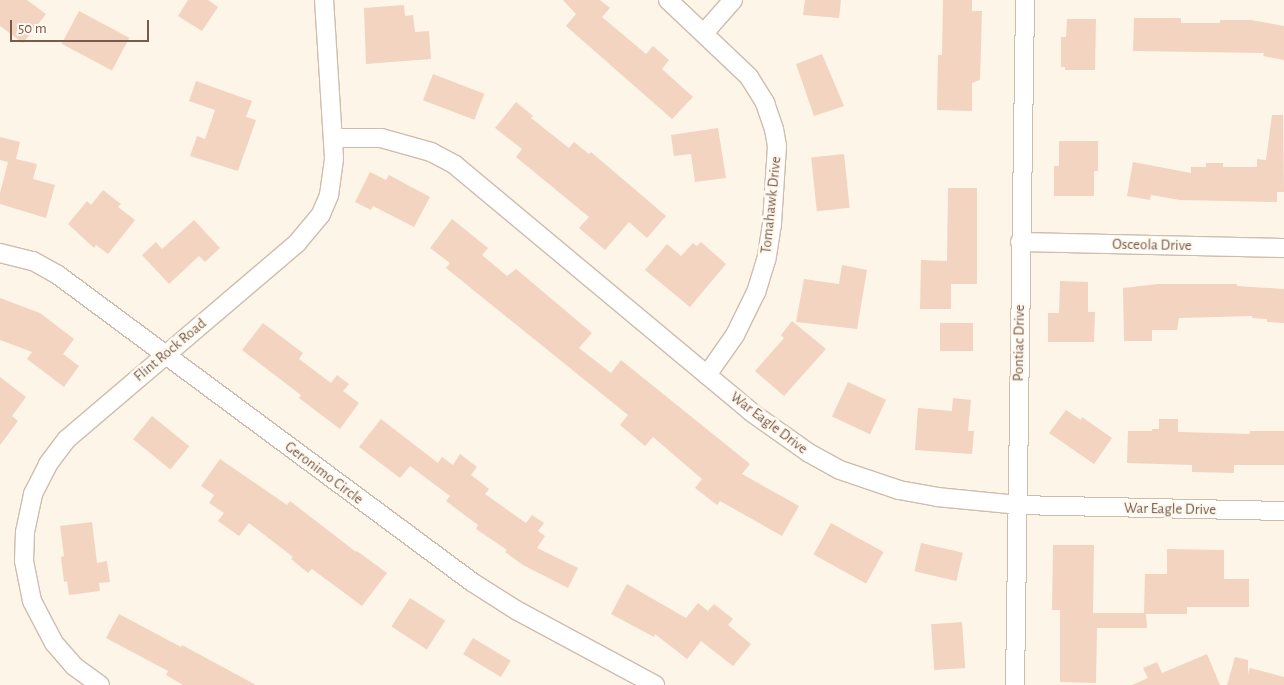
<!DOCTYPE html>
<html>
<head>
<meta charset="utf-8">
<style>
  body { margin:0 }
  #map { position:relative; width:1284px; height:685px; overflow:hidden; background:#fcf5e8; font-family:"Alegreya Sans",sans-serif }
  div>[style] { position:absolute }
  .building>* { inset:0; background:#f2d4c0; transform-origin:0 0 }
  .roads { filter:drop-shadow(1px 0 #cebdae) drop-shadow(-1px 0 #cebdae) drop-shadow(0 1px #cebdae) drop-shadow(0 -1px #cebdae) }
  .street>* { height:18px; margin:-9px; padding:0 9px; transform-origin:9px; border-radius:9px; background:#fff }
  span { translate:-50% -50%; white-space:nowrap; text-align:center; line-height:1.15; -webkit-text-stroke:5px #fff9ef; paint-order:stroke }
  .street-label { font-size:15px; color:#775b4c }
  .scale { position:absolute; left:10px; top:20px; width:139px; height:22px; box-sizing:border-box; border:2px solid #775b4c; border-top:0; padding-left:6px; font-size:15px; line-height:18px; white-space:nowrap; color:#775b4c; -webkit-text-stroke:4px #fff9ef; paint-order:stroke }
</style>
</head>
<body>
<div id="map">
  <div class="building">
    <i style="clip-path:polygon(0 0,27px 0,46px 14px,23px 43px,0 26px)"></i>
    <i style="clip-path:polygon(188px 0,208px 0,218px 7px,202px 31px,178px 16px)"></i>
    <i style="clip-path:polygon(563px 0,600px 0,610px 8px,602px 17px,646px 54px,653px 46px,669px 60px,662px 69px,693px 97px,672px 119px,566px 26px,576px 14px)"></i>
    <i style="clip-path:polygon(805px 0,841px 0,839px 18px,803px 15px)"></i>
    <i style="clip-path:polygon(943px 0,972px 0,972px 11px,982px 11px,980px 80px,972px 83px,972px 111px,937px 110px,938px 55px,942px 55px)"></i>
    <i style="clip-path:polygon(404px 5px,405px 16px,413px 15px,415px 32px,429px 31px,431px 59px,366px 64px,364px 8px)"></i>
    <i style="left:79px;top:11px;width:57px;height:37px;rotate:28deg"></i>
    <i style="clip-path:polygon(1134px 18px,1181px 18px,1181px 23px,1220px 23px,1220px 20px,1251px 20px,1284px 26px,1284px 60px,1263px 56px,1264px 53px,1133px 51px)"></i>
    <i style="clip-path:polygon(1067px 19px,1096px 19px,1095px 70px,1065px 70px,1065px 67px,1061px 67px,1061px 37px,1066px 37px)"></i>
    <i style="clip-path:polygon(822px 54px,844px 106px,814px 116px,796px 64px)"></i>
    <i style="left:433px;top:74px;width:55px;height:28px;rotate:21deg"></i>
    <i style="clip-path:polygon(196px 81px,252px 101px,246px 117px,256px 120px,238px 171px,190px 156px,197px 136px,205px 139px,215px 110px,189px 101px)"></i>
    <i style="clip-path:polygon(516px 102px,533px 116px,531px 118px,569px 148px,574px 142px,589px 154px,591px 152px,666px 216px,647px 238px,629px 222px,605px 250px,579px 228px,589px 217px,516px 157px,522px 149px,495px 128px)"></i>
    <i style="clip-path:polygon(1272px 115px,1283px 115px,1284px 192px,1277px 192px,1277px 202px,1180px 200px,1151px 195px,1150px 200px,1127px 196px,1133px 162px,1191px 173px,1191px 167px,1206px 167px,1206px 163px,1223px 163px,1223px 167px,1257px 167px,1257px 159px,1266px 160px)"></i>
    <i style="clip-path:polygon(718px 128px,726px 178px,695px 182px,691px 154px,674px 156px,671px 135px)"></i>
    <i style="clip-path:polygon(0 137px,20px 142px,16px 159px,37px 164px,33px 179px,55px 185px,46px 218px,0 204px,0 193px,8px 162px,0 160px)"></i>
    <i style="clip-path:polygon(1059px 141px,1098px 141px,1098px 171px,1094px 171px,1094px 196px,1054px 196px,1054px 166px,1059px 166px)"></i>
    <i style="left:844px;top:154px;width:54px;height:33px;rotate:84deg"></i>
    <i style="clip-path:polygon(370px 172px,386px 180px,389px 175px,430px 197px,414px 227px,373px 206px,371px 210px,355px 202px)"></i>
    <i style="clip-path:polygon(948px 188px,977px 188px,977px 284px,951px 284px,951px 309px,920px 309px,921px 260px,947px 261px)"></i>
    <i style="clip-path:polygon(103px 190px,121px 204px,118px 207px,135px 220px,108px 254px,96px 245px,94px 248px,68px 224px,87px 201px,91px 205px)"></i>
    <i style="clip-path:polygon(452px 219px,488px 248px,482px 255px,507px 276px,516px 269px,592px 333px,579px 348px,611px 373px,621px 360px,750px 464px,742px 474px,799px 506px,782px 536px,720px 501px,717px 505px,695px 488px,702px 479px,653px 437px,645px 446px,620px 425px,628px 415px,446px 268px,450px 263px,430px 248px)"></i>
    <i style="clip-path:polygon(194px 220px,220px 248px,205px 262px,199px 256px,169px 284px,142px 255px,156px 242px,162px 249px)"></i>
    <i style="clip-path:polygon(701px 242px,726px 264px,690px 307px,645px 270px,667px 244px,681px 256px,693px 243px,697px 246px)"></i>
    <i style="clip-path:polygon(842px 265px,867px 270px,857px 329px,796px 322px,804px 279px,839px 284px)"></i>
    <i style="clip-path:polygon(1060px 281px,1088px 282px,1088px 312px,1095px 312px,1094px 342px,1048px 342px,1048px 313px,1059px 313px)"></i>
    <i style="clip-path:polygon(1158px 284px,1237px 284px,1237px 286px,1284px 289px,1284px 323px,1267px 322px,1267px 319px,1252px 318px,1252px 316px,1179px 318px,1177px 330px,1152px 330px,1152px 341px,1124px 341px,1123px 288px)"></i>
    <i style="clip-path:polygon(0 298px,40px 313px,74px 339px,63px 354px,79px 366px,64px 387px,27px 359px,32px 352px,0 340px)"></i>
    <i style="clip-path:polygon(792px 321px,826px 349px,784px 396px,755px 371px,784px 338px,781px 335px)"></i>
    <i style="clip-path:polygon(263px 323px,303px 353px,299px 359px,331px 383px,337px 375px,349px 384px,343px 391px,359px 403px,340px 429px,299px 398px,301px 395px,242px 350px)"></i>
    <i style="left:973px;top:323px;width:28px;height:33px;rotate:90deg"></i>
    <i style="clip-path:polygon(0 377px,26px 397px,12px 416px,18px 421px,0 445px)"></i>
    <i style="left:848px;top:382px;width:42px;height:38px;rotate:25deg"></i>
    <i style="clip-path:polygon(953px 398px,971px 400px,968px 431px,974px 431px,972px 454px,915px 450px,918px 408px,952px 411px)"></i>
    <i style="clip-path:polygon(1066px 410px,1081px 420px,1082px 417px,1112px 438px,1094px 464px,1049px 433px)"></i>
    <i style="left:152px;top:416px;width:48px;height:30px;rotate:39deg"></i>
    <i style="clip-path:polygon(381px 419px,438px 463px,442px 457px,453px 465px,460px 454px,477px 467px,471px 475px,489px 489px,485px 494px,526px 523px,532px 515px,544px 523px,538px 531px,545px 536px,537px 548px,578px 568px,568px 588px,523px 565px,505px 552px,507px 550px,476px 529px,478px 525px,446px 501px,450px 496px,410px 466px,400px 478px,359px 447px)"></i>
    <i style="clip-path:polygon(1159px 419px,1178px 419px,1178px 432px,1250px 434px,1250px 431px,1284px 431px,1284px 465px,1234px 465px,1234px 473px,1192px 472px,1192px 465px,1127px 463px,1128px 431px,1152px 431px,1152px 429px,1159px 429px)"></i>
    <i style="clip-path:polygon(220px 459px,287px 505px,290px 501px,356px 552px,357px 551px,387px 573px,362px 606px,312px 569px,308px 573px,291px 559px,293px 557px,249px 523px,239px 536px,218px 521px,224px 513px,209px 503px,214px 495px,201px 486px)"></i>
    <i style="clip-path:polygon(92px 522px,97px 563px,107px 561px,110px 582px,99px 583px,100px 591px,69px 595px,67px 581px,64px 582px,61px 557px,64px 556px,60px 526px)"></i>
    <i style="left:831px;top:523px;width:60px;height:36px;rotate:29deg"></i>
    <i style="left:921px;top:543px;width:43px;height:29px;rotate:13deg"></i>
    <i style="clip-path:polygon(1053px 545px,1094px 545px,1093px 613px,1144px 613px,1145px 574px,1167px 574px,1167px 549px,1224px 550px,1224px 579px,1249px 579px,1249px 607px,1187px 607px,1187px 614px,1146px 614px,1147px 628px,1097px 628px,1096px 683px,1060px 682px,1060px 610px,1052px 610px)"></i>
    <i style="clip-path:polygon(627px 584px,686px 618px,698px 603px,708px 611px,714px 604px,733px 619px,728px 625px,751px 644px,733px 666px,701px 641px,687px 659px,655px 634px,654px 637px,611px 614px)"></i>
    <i style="left:410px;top:598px;width:42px;height:34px;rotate:33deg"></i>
    <i style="clip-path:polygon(119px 614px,181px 647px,182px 645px,256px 685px,183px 685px,166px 675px,168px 671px,106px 638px)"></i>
    <i style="left:962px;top:622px;width:46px;height:31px;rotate:86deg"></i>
    <i style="left:473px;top:638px;width:44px;height:19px;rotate:31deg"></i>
    <i style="clip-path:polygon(1207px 654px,1220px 685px,1132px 685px,1148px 678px,1143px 668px,1157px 662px,1162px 673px)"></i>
    <i style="clip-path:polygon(1235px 657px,1248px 660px,1248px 674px,1250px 668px,1284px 677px,1284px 685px,1227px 685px)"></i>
  </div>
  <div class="roads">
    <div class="street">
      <i style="left:668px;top:0;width:112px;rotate:43.5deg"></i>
      <i style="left:749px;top:77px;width:31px;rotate:58deg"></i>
      <i style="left:765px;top:103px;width:28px;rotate:71deg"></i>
      <i style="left:774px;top:129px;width:17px;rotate:80deg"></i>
      <i style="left:777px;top:146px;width:78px;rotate:93.7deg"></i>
      <i style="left:772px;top:224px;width:36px;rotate:99deg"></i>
      <i style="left:766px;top:260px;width:34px;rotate:107deg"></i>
      <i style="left:756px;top:292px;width:48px;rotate:116deg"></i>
      <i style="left:735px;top:335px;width:49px;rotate:125deg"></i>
      <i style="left:704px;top:33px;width:44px;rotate:-48.7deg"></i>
      <i style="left:333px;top:138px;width:48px"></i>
      <i style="left:381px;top:138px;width:52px;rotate:15.6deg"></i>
      <i style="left:431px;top:152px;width:27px;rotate:28deg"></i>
      <i style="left:455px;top:165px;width:386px;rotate:39.8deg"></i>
      <i style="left:751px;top:412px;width:71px;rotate:35.3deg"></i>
      <i style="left:809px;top:453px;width:35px;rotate:29deg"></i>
      <i style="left:840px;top:470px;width:62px;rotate:18.7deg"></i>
      <i style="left:899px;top:490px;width:39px;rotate:10deg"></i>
      <i style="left:937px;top:497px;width:81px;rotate:5.6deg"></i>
      <i style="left:1018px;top:505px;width:266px;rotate:1.3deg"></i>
      <i style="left:1020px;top:242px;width:264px;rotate:1.3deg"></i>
      <i style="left:0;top:253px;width:34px;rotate:14deg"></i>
      <i style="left:33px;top:261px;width:29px;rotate:29deg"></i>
      <i style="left:58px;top:275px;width:515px;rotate:36.56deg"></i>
      <i style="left:472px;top:582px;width:52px;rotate:32.5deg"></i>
      <i style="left:516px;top:610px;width:158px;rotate:28.3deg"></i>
      <i style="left:100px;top:685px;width:32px;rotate:-144deg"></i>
      <i style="left:74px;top:666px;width:30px;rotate:-131deg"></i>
      <i style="left:54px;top:643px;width:47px;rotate:-117.6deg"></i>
      <i style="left:32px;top:601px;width:41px;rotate:-101.3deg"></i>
      <i style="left:24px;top:561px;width:29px;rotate:-88deg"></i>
      <i style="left:25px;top:532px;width:39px;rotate:-78deg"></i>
      <i style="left:33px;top:494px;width:34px;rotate:-63deg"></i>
      <i style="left:48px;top:464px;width:31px;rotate:-53deg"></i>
      <i style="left:67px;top:439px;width:302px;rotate:-40.4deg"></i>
      <i style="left:297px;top:243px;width:38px;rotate:-50deg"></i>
      <i style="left:321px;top:214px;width:21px;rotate:-67deg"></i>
      <i style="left:329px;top:195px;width:37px;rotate:-82deg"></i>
      <i style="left:334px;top:158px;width:158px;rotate:-93.6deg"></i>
      <i style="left:1015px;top:685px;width:685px;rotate:-89.16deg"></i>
    </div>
  </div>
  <div class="street-label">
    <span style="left:771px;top:205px;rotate:-84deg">Tomahawk Drive</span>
    <span style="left:1152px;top:245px;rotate:1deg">Osceola Drive</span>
    <span style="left:1019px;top:343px;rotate:-89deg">Pontiac Drive</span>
    <span style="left:170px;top:350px;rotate:-40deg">Flint Rock Road</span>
    <span style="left:769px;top:423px;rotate:37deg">War Eagle Drive</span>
    <span style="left:324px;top:473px;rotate:37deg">Geronimo Circle</span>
    <span style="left:1170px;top:509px;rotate:1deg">War Eagle Drive</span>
  </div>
  <div class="scale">50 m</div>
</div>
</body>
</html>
